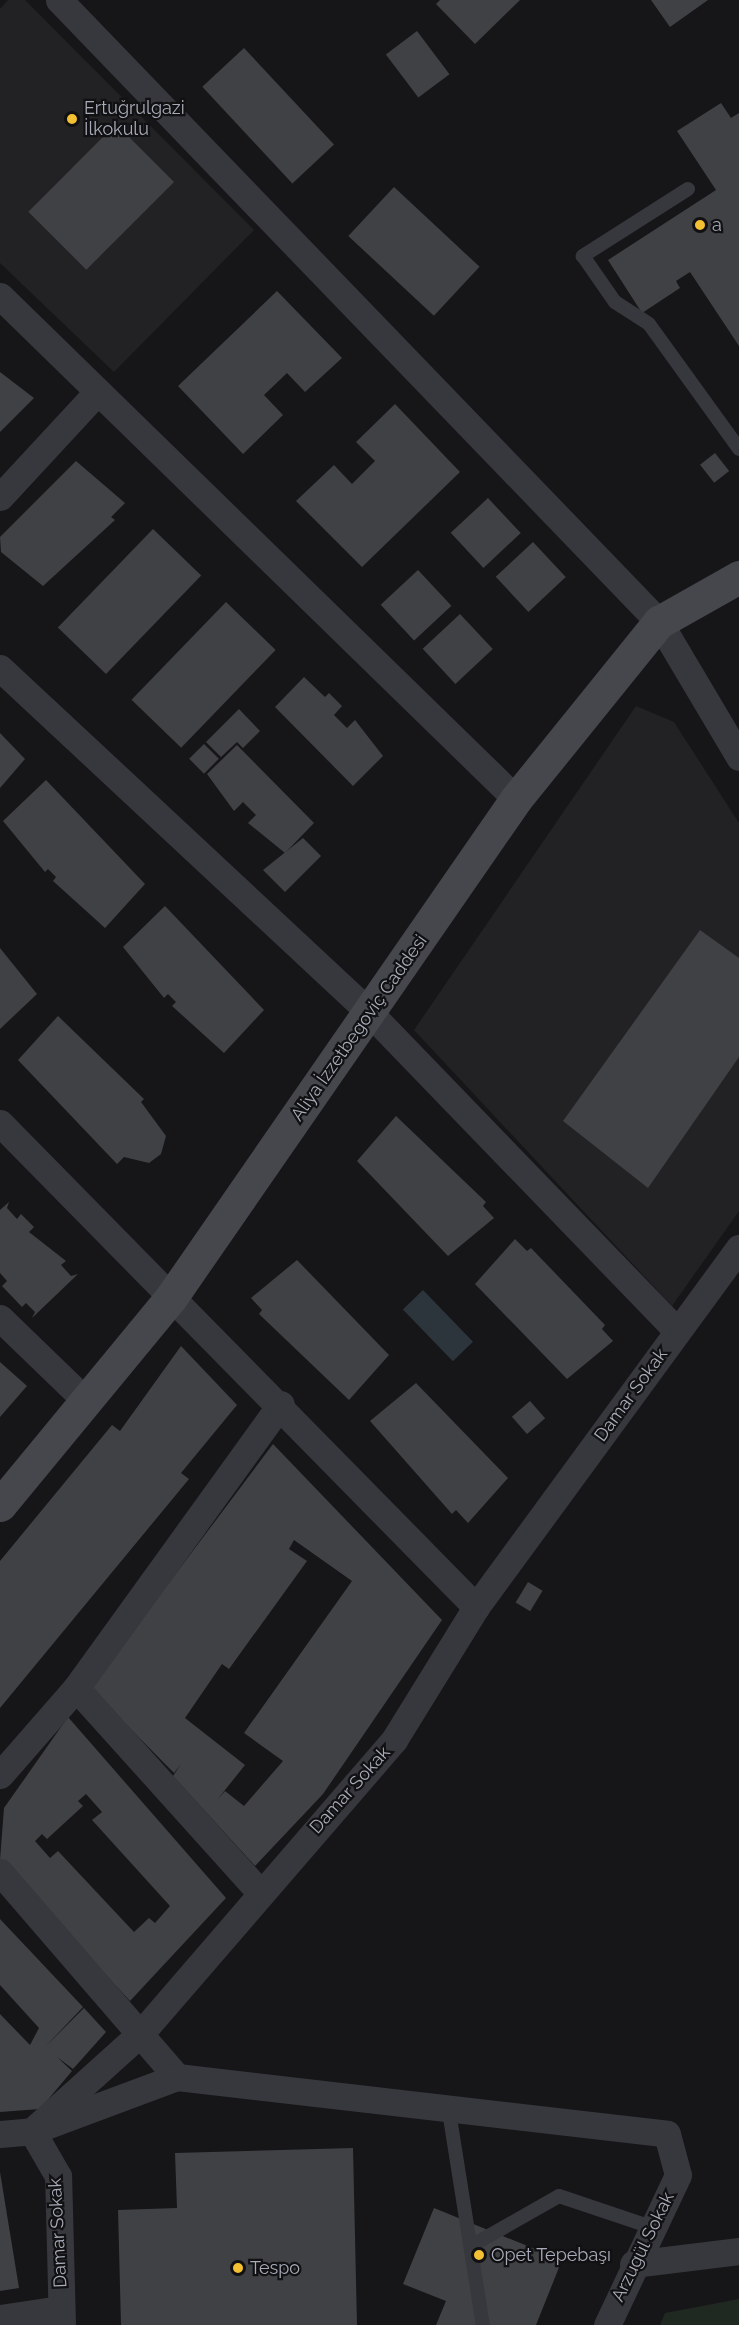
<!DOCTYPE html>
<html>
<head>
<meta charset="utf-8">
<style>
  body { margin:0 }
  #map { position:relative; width:739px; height:2325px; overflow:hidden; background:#161618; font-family:Raleway,sans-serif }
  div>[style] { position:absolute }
  .built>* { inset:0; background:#222225 }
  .green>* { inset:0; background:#202822 }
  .water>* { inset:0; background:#2c343c; transform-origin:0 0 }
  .building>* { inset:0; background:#404145; transform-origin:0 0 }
  .lane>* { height:14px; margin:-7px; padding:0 7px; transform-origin:7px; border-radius:7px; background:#37383d }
  .street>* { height:27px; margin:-13.5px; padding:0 13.5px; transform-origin:13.5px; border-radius:13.5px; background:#37383d }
  .secondary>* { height:33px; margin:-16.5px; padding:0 16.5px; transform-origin:16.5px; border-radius:16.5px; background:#45474d }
  .dots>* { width:16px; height:16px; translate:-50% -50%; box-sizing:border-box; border:3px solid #111113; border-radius:50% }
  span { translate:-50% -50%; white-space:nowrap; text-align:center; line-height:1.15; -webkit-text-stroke:4.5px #111113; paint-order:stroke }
  .poi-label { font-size:18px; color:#a8acb8 }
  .left { translate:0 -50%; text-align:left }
  .street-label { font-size:18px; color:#a8acb8 }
</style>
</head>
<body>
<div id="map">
  <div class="built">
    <i style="clip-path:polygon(8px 0,25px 0,254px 230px,114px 372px,0 263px,0 9px)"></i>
    <i style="clip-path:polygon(636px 706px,674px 722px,739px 823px,739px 1211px,672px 1306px,414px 1030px)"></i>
  </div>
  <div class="green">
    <i style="clip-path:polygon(739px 2299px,739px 2325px,660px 2325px,665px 2313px)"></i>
  </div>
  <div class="water">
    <i style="left:423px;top:1290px;width:72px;height:28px;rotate:46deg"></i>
  </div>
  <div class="building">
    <i style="clip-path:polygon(440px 0,520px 0,475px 44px,436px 4px)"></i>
    <i style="clip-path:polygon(651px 0,708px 0,670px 27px)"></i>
    <i style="left:417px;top:31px;width:54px;height:39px;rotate:53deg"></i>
    <i style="left:244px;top:48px;width:132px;height:57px;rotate:47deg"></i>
    <i style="clip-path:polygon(721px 103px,731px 118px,739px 113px,739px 346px,690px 272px,676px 281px,680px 288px,642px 313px,608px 260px,716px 190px,677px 131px)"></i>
    <i style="left:116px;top:124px;width:82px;height:124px;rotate:45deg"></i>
    <i style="left:394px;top:187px;width:117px;height:67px;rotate:43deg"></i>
    <i style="clip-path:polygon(277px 291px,342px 358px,305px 392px,287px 373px,264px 395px,283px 415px,243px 454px,178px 386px)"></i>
    <i style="clip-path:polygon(0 372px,34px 398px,0 432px)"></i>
    <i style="clip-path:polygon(395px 404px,460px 472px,362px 567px,296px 501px,334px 465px,352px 484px,375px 461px,356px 442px)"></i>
    <i style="left:715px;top:453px;width:23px;height:19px;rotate:52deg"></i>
    <i style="clip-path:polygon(76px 461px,125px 503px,111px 517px,115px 520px,43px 586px,1px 552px,0 537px)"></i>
    <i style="left:488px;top:498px;width:48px;height:51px;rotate:47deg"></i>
    <i style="left:153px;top:529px;width:67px;height:137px;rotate:44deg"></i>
    <i style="left:533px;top:542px;width:48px;height:51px;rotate:47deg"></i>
    <i style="left:418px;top:570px;width:49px;height:51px;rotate:47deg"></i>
    <i style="left:226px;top:602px;width:69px;height:136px;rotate:44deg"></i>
    <i style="left:460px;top:614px;width:48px;height:51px;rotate:47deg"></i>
    <i style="clip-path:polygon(304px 677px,325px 697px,329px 693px,342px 706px,334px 715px,347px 728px,355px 720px,383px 756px,353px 786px,275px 707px)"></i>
    <i style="clip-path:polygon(239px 709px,260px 731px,243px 748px,237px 742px,221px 757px,206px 742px)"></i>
    <i style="clip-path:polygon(0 733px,25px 759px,0 788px)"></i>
    <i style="left:204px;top:744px;width:21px;height:21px;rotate:45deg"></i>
    <i style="clip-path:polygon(237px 745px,314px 823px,285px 853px,248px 823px,256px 815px,243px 802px,234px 811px,207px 774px)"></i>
    <i style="clip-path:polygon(46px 780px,145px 884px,105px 928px,53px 881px,56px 877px,48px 869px,45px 872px,3px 821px)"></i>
    <i style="clip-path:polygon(303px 838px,321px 856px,285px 892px,263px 870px)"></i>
    <i style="clip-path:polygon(165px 906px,264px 1010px,224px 1053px,172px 1006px,176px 1002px,168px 994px,164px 998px,123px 947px)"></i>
    <i style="clip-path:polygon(700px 930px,739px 958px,739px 1057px,648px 1188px,563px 1121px)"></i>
    <i style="clip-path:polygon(0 948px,37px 994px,0 1029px)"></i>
    <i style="clip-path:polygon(58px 1016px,144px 1099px,141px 1102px,166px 1136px,161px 1154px,149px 1163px,124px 1157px,117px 1164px,18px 1060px)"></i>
    <i style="clip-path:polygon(396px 1116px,486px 1202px,483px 1206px,494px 1218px,448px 1256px,357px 1161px)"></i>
    <i style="clip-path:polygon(9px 1202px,7px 1208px,17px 1219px,21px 1214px,34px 1227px,29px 1232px,66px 1261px,61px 1265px,71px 1276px,78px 1274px,32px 1318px,35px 1312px,26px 1303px,22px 1307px,2px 1286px,7px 1281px,0 1273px,0 1210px)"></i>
    <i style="clip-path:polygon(515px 1239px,527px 1251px,531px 1248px,605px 1325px,602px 1329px,613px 1341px,567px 1379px,475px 1284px)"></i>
    <i style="clip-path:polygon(297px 1260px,389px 1355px,349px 1400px,259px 1314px,262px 1310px,251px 1298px)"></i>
    <i style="clip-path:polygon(181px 1346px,237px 1405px,181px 1473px,189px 1479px,0 1708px,0 1561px,112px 1425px,120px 1431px)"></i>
    <i style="clip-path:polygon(0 1362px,27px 1386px,0 1417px)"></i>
    <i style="clip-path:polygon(416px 1383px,508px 1478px,468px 1523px,456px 1510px,452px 1514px,370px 1421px)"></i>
    <i style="left:530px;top:1401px;width:23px;height:24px;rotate:49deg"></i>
    <i style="clip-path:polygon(evenodd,273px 1444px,442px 1620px,323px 1794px,255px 1866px,173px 1776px,181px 1764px,174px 1773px,90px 1688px,273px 1444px,294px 1540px,352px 1581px,244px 1733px,283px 1761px,244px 1806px,225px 1791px,217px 1800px,245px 1765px,185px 1718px,222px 1664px,229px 1669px,307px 1561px,289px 1549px,294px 1540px)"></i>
    <i style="left:528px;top:1582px;width:17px;height:24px;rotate:31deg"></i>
    <i style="clip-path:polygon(evenodd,68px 1717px,226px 1898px,130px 2001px,0 1860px,4px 1808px,68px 1717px,86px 1794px,102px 1812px,92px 1820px,170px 1906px,155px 1923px,149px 1918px,134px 1932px,58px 1851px,50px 1858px,35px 1841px,42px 1834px,47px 1839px,83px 1806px,78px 1801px,86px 1794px)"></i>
    <i style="clip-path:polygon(0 1919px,83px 2007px,46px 2046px,84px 2008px,106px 2032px,73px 2069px,57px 2057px,72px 2071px,40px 2109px,0 2112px,0 2014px,30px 2045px,39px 2028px,0 1985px)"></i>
    <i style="clip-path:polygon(353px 2148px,357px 2325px,121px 2325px,118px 2210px,177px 2208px,175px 2153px)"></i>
    <i style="clip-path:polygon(0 2172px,19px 2288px,0 2291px)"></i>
    <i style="clip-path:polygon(434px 2208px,562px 2260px,536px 2325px,436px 2325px,446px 2301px,403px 2284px)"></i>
  </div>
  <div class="lane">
    <i style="left:688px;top:189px;width:125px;rotate:147.5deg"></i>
    <i style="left:583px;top:256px;width:56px;rotate:55.2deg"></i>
    <i style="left:615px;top:302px;width:40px;rotate:32.9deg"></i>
    <i style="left:649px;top:324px;width:154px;rotate:54.2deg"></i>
    <i style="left:448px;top:2105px;width:223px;rotate:81deg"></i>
    <i style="left:471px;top:2246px;width:101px;rotate:-29.6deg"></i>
    <i style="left:559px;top:2196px;width:97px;rotate:18.6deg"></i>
  </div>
  <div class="street">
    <i style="left:59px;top:0;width:864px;rotate:46.03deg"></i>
    <i style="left:659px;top:622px;width:157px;rotate:59.3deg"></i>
    <i style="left:0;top:296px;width:721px;rotate:44.27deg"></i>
    <i style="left:0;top:497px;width:144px;rotate:-47.2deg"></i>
    <i style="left:0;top:668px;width:506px;rotate:43deg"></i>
    <i style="left:370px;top:1013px;width:442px;rotate:46deg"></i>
    <i style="left:0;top:1123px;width:679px;rotate:45.48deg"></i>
    <i style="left:0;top:1318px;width:120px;rotate:44deg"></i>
    <i style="left:76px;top:1688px;width:273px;rotate:48deg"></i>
    <i style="left:0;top:1775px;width:116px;rotate:-48.9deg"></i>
    <i style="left:76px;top:1688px;width:350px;rotate:-54.2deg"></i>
    <i style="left:0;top:1872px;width:271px;rotate:49.2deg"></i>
    <i style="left:0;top:2134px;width:32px;rotate:-5deg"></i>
    <i style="left:32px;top:2131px;width:155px;rotate:-20.4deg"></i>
    <i style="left:177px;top:2077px;width:493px;rotate:6.6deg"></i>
    <i style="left:667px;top:2134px;width:42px;rotate:75deg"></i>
    <i style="left:678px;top:2175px;width:166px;rotate:115.3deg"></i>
    <i style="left:633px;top:2264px;width:107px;rotate:-7deg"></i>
    <i style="left:0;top:2318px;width:62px;rotate:-8.4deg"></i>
    <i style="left:62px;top:2325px;width:149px;rotate:-91.5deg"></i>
    <i style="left:58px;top:2176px;width:52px;rotate:-120deg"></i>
    <i style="left:32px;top:2131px;width:148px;rotate:-42deg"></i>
    <i style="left:142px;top:2032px;width:386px;rotate:-49.2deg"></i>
    <i style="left:394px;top:1740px;width:156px;rotate:-58.3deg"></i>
    <i style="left:476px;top:1607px;width:445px;rotate:-53.8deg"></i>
  </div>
  <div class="secondary">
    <i style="left:0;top:1505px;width:267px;rotate:-50.5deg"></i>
    <i style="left:170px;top:1299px;width:608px;rotate:-55.32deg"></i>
    <i style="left:516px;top:799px;width:228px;rotate:-51.1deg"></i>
    <i style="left:659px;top:622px;width:92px;rotate:-29.4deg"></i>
  </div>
  <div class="dots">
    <i style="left:72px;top:119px;background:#f3c033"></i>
    <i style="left:700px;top:225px;background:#f3c033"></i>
    <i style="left:479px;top:2255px;background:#f3c033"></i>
    <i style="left:238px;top:2268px;background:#f3c033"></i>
  </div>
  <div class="poi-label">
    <span class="left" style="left:84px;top:119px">Ertuğrulgazi<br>İlkokulu</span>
    <span class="left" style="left:712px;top:225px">a</span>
    <span class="left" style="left:491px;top:2255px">Opet Tepebaşı</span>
    <span class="left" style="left:250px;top:2268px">Tespo</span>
  </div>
  <div class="street-label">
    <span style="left:359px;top:1028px;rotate:-55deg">Aliya İzzetbegoviç Caddesi</span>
    <span style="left:631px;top:1395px;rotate:-54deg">Damar Sokak</span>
    <span style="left:350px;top:1790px;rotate:-48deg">Damar Sokak</span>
    <span style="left:58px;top:2233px;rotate:-93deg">Damar Sokak</span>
    <span style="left:643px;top:2247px;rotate:-64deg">Arzugül Sokak</span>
  </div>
</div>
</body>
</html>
